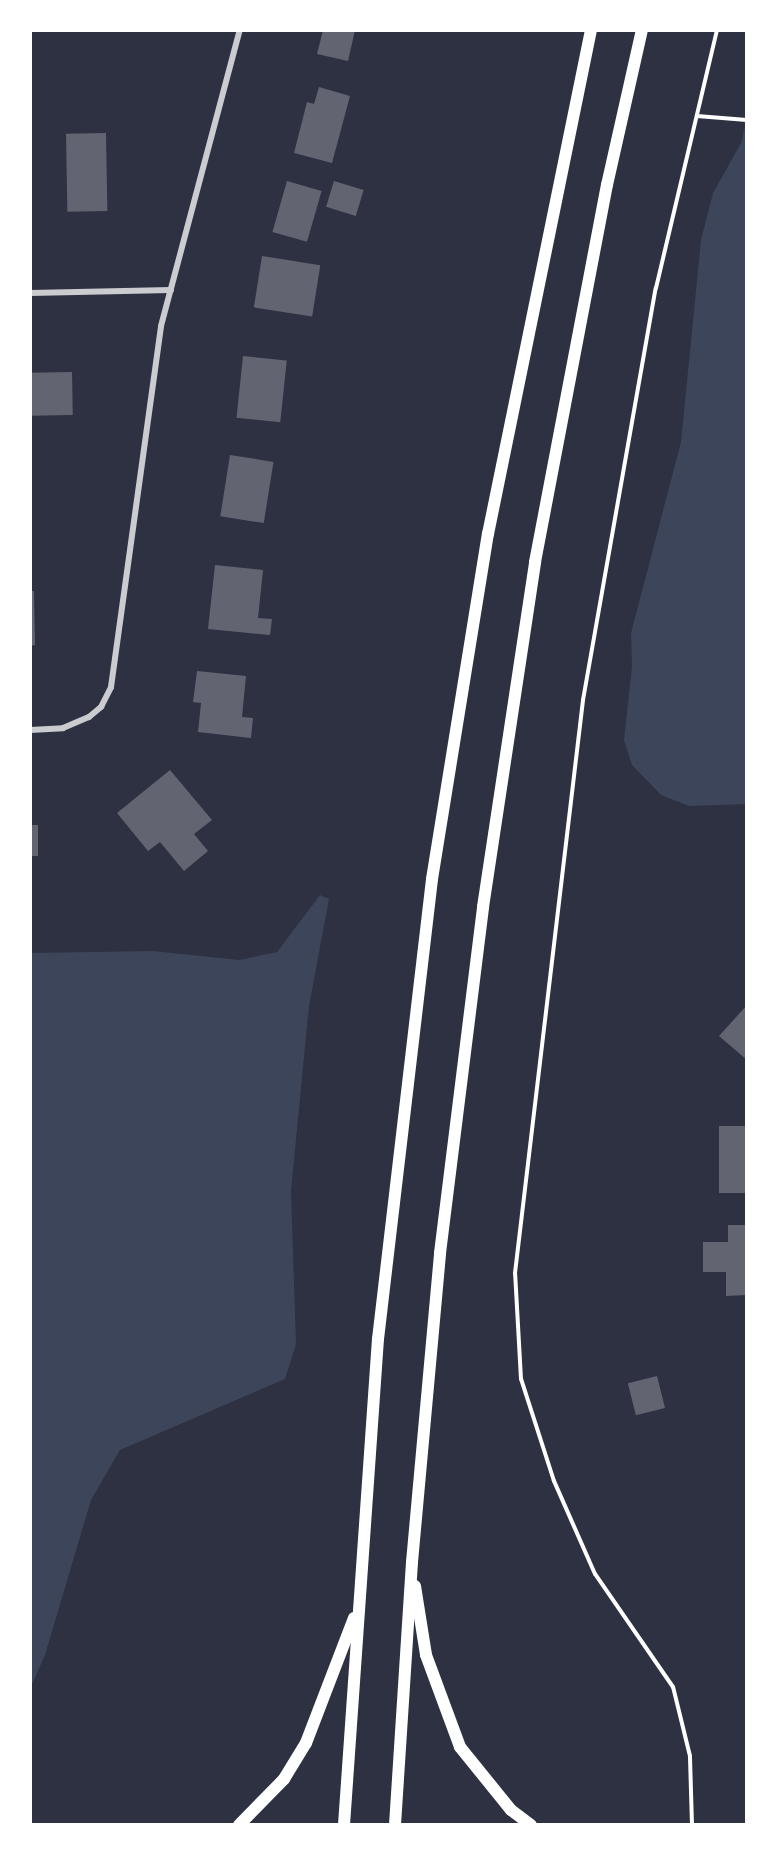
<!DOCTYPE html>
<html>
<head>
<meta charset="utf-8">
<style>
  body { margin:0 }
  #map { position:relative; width:777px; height:1855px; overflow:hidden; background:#2d3142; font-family:"Asap Condensed",sans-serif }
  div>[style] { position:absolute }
  .green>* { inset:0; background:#3c4559 }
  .building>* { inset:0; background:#626471; transform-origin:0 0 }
  .path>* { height:4px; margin:-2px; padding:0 2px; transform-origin:2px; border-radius:2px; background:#fff }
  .minor>* { height:6px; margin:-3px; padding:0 3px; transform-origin:3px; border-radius:3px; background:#caccd0 }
  .secondary>* { height:12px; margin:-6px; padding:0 6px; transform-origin:6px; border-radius:6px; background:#fff }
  span { translate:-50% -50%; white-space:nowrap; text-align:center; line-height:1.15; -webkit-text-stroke:6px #fff; paint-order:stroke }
  .frame { position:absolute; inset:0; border:32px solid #fff; pointer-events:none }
</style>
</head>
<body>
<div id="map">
  <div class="green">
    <i style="clip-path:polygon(747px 119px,747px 804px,689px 806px,661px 795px,632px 765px,624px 740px,632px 666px,631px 633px,681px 442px,701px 240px,713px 193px,741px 143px)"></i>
    <i style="clip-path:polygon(320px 895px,329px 899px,309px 1006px,291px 1191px,296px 1344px,285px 1379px,120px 1450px,91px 1500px,45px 1655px,30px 1689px,30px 953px,153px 951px,239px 960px,277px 952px)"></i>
  </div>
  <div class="building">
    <i style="clip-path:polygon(323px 30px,355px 30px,348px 61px,317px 54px)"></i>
    <i style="clip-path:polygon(319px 87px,350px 96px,332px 163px,294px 153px,307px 102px,314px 104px)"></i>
    <i style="left:106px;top:133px;width:78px;height:40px;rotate:89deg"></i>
    <i style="left:287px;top:181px;width:36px;height:53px;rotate:16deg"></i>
    <i style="left:334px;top:181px;width:31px;height:27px;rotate:17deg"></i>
    <i style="left:262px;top:256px;width:59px;height:52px;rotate:9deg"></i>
    <i style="left:243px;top:356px;width:44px;height:62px;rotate:6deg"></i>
    <i style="left:72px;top:372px;width:43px;height:42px;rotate:89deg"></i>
    <i style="left:230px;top:455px;width:44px;height:62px;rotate:9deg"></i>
    <i style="clip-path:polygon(215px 565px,263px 570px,258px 618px,272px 619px,270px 635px,208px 629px)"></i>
    <i style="clip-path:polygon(30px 591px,34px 591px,35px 645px,30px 646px)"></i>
    <i style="clip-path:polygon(197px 671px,246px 676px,242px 717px,253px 718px,251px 738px,198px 732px,201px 703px,193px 702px)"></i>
    <i style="clip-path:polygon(170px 770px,212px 820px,194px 834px,208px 851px,184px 871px,160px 842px,148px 851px,117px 813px)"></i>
    <i style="left:30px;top:825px;width:8px;height:31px"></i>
    <i style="clip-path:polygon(747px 1005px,747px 1060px,719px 1036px)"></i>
    <i style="left:719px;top:1126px;width:28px;height:67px"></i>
    <i style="clip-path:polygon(728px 1225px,747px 1225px,747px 1295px,726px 1296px,726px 1272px,703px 1272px,703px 1242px,728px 1242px)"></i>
    <i style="left:657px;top:1376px;width:33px;height:30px;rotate:76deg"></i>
  </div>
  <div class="path">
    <i style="left:697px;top:116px;width:50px;rotate:4.6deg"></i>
    <i style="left:692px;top:1825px;width:69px;rotate:-91.7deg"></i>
    <i style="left:690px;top:1756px;width:71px;rotate:-103.8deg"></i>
    <i style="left:673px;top:1687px;width:137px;rotate:-124.6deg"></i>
    <i style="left:595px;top:1574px;width:102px;rotate:-113.8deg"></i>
    <i style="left:554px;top:1481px;width:107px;rotate:-107.9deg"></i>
    <i style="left:521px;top:1379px;width:106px;rotate:-93.2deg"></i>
    <i style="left:515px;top:1273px;width:577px;rotate:-83.23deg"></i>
    <i style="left:583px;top:700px;width:418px;rotate:-80deg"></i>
    <i style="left:656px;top:288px;width:265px;rotate:-76.7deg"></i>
  </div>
  <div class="minor">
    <i style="left:30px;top:293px;width:141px;rotate:-1.2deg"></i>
    <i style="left:30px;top:730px;width:33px;rotate:-3deg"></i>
    <i style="left:63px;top:728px;width:28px;rotate:-23deg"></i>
    <i style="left:89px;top:717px;width:16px;rotate:-40deg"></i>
    <i style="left:101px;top:707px;width:22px;rotate:-63deg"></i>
    <i style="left:111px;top:687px;width:364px;rotate:-82.1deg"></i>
    <i style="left:161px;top:326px;width:306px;rotate:-75.1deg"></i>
  </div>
  <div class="secondary">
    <i style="left:415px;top:1586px;width:70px;rotate:80.9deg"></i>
    <i style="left:426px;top:1655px;width:98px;rotate:69.7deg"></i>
    <i style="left:460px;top:1747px;width:81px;rotate:51deg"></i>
    <i style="left:511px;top:1810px;width:25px;rotate:37deg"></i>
    <i style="left:239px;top:1825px;width:64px;rotate:-45.6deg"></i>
    <i style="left:284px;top:1779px;width:42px;rotate:-58.6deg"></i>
    <i style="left:306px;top:1743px;width:134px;rotate:-69deg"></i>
    <i style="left:344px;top:1825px;width:487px;rotate:-86deg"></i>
    <i style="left:378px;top:1339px;width:463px;rotate:-83.3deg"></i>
    <i style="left:432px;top:879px;width:350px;rotate:-80.8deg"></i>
    <i style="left:488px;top:534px;width:514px;rotate:-78.45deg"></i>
    <i style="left:395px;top:1825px;width:264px;rotate:-86.3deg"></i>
    <i style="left:412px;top:1562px;width:310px;rotate:-84.8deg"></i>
    <i style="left:440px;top:1253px;width:349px;rotate:-82.9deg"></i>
    <i style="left:483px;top:907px;width:349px;rotate:-81.4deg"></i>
    <i style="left:535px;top:562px;width:384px;rotate:-79.2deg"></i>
    <i style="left:607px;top:185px;width:159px;rotate:-77.3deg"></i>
  </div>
  <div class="frame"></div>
</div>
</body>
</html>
